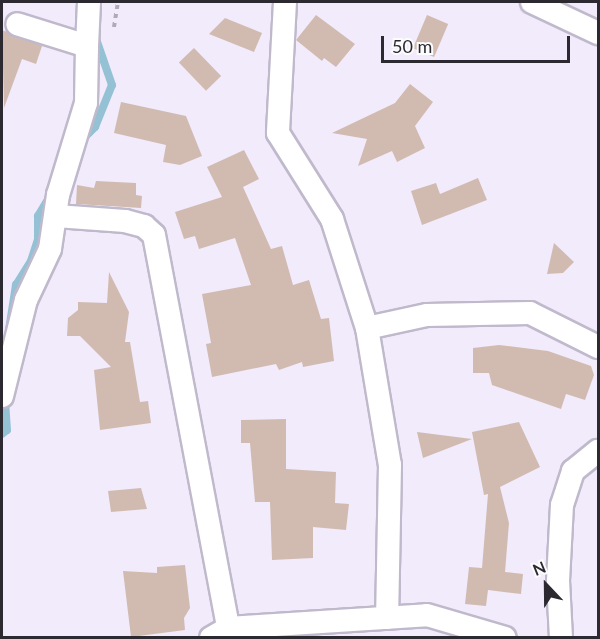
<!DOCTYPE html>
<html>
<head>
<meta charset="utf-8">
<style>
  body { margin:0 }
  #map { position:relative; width:600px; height:639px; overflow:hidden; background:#f2ebfc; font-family:Lato,sans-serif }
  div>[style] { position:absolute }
  .stream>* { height:8px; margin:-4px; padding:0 4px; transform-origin:4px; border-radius:4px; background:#94c2d4 }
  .building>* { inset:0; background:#d1bbb1; transform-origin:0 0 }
  .path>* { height:4px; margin-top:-2px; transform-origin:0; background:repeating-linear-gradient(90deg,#afaab8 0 4.5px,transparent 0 9px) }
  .roads { filter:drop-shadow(2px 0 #c0b9cc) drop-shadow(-2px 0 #c0b9cc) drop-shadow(0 2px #c0b9cc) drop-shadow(0 -2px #c0b9cc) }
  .minor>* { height:22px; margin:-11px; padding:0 11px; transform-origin:11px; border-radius:11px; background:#fff }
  span { translate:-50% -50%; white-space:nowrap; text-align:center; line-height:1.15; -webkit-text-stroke:6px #fcfcfc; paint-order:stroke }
  .frame { position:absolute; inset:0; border:3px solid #2c2931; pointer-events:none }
  .north { position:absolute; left:516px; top:555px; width:60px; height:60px; -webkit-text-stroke:4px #fcfcfc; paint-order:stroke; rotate:338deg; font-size:16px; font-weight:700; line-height:24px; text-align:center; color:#2c2931 }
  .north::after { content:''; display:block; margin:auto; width:21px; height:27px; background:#2c2931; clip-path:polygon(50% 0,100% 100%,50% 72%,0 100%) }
  .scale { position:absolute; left:381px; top:36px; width:189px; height:27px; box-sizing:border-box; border:3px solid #2c2931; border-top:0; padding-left:8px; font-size:18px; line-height:21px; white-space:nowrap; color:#2c2931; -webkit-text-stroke:4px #fcfcfc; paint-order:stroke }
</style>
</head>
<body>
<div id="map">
  <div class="stream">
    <i style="left:83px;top:139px;width:17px;rotate:-45deg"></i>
    <i style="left:95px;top:127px;width:45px;rotate:-68deg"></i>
    <i style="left:112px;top:85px;width:52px;rotate:-109.1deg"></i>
    <i style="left:9px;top:330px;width:46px;rotate:-81.2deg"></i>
    <i style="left:16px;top:285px;width:28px;rotate:-58deg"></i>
    <i style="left:31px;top:261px;width:22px;rotate:-72deg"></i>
    <i style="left:38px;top:240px;width:24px;rotate:-90deg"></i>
    <i style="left:38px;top:216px;width:23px;rotate:-59deg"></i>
    <i style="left:2px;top:434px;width:6px;rotate:-39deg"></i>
    <i style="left:7px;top:430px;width:32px;rotate:-94deg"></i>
  </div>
  <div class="building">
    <i style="clip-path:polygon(316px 15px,355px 44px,336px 67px,324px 58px,322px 61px,296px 40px)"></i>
    <i style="left:427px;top:15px;width:23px;height:36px;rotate:23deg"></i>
    <i style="clip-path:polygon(225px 18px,262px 33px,254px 52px,209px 34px)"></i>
    <i style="clip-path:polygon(2px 30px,42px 46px,36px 64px,22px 59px,4px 108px)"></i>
    <i style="left:194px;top:48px;width:39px;height:21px;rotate:46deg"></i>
    <i style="clip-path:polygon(410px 84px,433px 102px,415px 126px,425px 148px,397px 162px,392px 151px,358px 166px,367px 139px,332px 133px,395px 103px)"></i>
    <i style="clip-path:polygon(121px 102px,186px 116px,202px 156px,180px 165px,163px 162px,166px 145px,114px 133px)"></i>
    <i style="clip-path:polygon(244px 150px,259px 179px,243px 187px,271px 249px,282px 246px,293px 285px,309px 280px,321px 319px,329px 318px,334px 361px,303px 367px,302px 362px,279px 370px,276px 364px,212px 377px,206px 344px,211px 343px,202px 294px,251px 285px,235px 238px,199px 249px,195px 236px,184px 239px,175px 212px,222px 197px,207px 167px)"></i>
    <i style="clip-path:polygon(478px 178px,487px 200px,422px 225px,411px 191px,436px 183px,440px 194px)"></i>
    <i style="clip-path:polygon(96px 181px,136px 183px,136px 195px,142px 196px,141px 208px,76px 204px,77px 185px,94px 188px)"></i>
    <i style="clip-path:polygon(554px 243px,574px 262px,563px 273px,547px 274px)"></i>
    <i style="clip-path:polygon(109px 272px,129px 312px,125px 342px,130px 342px,140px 402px,148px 401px,151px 423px,100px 430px,94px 370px,111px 367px,80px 336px,67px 336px,68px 318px,78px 310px,78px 302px,107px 303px)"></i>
    <i style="clip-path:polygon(499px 345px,548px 351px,591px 366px,594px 375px,585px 400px,566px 394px,561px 409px,492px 385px,489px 373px,473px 373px,473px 348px)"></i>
    <i style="clip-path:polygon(286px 419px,286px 469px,336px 472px,335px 503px,349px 504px,346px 530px,313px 527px,313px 558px,272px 560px,270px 502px,255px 502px,250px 443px,241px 443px,241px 420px)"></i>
    <i style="clip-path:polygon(519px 422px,540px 467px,500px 487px,509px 523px,505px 572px,523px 574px,521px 594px,488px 590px,486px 606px,465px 604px,469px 567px,482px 568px,488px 494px,484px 495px,472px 432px)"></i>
    <i style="clip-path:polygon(417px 432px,472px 439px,423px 458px)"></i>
    <i style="clip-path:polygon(141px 488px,147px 509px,111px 512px,108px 491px)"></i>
    <i style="clip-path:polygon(185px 565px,190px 608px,184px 618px,185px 630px,131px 637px,123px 571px,157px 573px,157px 567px)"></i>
  </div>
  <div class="path">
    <i style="left:114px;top:27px;width:25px;rotate:-81deg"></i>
  </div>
  <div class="roads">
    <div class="minor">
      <i style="left:285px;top:2px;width:131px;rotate:93.1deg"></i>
      <i style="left:278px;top:133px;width:102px;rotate:57.9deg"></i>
      <i style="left:332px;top:219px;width:114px;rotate:72.2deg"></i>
      <i style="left:367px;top:328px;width:139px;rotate:80.5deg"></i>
      <i style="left:390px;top:465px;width:153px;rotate:91.1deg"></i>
      <i style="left:532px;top:2px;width:73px;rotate:25.2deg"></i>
      <i style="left:87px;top:46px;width:44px;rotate:-87.4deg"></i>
      <i style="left:56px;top:216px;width:69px;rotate:4.1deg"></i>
      <i style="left:125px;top:221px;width:20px;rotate:15deg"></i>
      <i style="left:144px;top:226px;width:13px;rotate:42deg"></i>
      <i style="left:154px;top:235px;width:400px;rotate:79.3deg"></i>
      <i style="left:367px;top:328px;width:61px;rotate:-12.2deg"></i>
      <i style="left:427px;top:315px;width:103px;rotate:-1.1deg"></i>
      <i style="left:530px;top:313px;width:76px;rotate:26.6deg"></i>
      <i style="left:2px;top:396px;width:99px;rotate:-76deg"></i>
      <i style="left:26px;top:300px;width:56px;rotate:-64.8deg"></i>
      <i style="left:50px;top:249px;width:55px;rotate:-81.6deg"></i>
      <i style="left:58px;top:195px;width:96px;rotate:-73.1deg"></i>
      <i style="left:86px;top:103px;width:57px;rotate:-89deg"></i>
      <i style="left:87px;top:46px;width:73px;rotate:-162.6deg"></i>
      <i style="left:211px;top:638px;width:20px;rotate:-30deg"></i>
      <i style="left:228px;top:628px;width:199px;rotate:-3.7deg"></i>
      <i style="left:427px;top:615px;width:81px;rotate:16.4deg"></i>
      <i style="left:561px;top:638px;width:57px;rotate:-93deg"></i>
      <i style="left:558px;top:581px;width:76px;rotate:-87deg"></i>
      <i style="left:562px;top:505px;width:36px;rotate:-72deg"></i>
      <i style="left:573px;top:471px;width:32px;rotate:-39deg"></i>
    </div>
  </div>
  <div class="frame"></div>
  <div class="north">N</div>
  <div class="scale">50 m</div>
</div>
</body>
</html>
